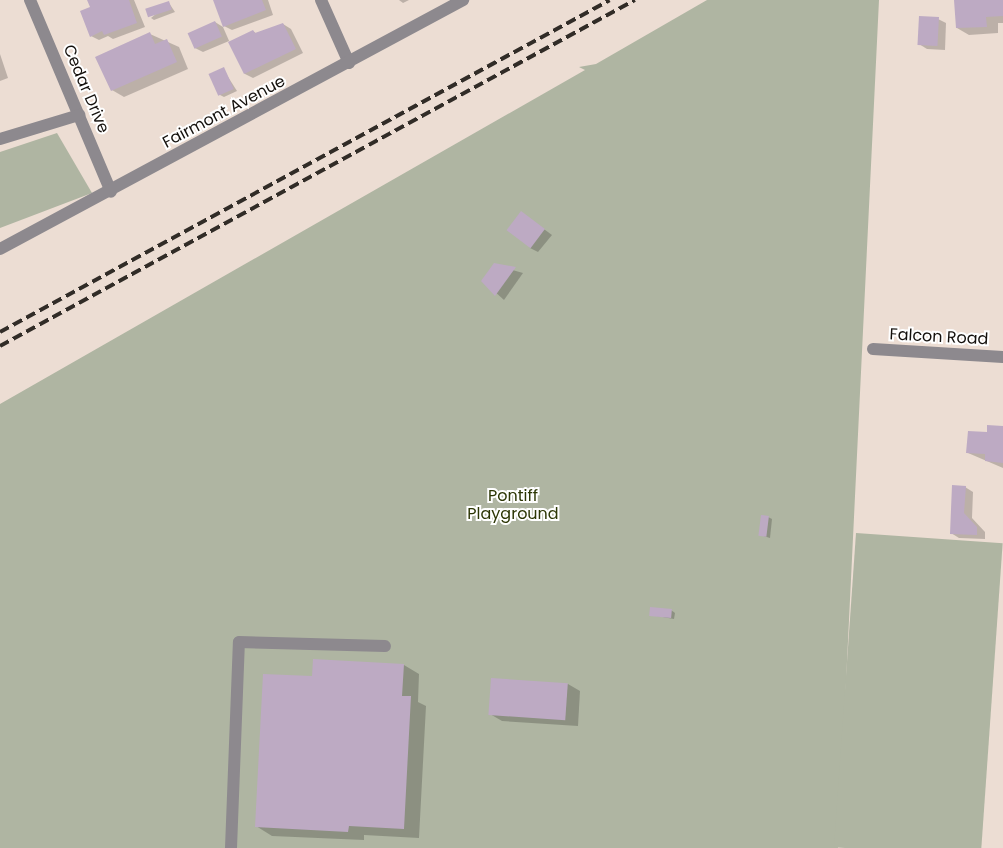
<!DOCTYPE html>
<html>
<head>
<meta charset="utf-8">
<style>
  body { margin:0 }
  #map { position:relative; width:1003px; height:848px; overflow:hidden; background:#ecddd3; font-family:Poppins,sans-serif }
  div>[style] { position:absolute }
  .green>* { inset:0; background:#afb5a2; transform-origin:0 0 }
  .shadow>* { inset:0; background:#0003 }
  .building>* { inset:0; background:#bdaac3; transform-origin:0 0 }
  .street>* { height:12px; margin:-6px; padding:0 6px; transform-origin:6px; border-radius:6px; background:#8d898e }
  .rail>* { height:4px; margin-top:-2px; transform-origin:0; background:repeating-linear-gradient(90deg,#312c27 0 10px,transparent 0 15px) }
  span { translate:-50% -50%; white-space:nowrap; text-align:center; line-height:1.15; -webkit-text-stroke:4px #fff; paint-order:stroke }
  .street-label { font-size:16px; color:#14100c }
  .park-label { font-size:16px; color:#2c3604 }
</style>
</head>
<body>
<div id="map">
  <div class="green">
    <i style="clip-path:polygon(707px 0,879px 0,838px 848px,0 848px,0 404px,585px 70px,579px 67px,596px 64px)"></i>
    <i style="clip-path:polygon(57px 133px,92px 193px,0 228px,0 152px)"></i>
    <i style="left:856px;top:533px;width:147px;height:315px;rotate:4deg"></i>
  </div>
  <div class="shadow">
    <i style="clip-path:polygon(88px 0,134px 0,145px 27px,113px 39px,108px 36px,99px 40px,91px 36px,91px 8px)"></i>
    <i style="clip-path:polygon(214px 0,268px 0,273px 15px,232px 30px,224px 26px)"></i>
    <i style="clip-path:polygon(399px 0,409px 0,403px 3px)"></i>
    <i style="clip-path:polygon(955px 0,1003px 0,1003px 23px,998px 23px,998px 33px,969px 35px,957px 28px)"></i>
    <i style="clip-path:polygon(169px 3px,175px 12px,154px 20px,151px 18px)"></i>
    <i style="clip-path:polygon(938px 19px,946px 23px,945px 50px,927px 49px,919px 44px)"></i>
    <i style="clip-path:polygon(215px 22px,223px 27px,230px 43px,253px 31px,257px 34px,283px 24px,291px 29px,303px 53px,253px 78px,245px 74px,229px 41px,203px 52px,195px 48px)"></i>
    <i style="clip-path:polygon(150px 34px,179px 47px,188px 69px,124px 97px,112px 90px)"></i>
    <i style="clip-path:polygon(0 54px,8px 78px,0 81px)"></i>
    <i style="clip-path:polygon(223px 69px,237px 91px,224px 97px,220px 95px)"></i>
    <i style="clip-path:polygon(522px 213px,552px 235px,538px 252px,530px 248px)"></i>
    <i style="clip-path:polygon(495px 265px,523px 273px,504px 300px,483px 281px)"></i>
    <i style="clip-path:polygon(1003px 427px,1003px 468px,968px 453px,988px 433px)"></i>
    <i style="clip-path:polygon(965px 487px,973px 492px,972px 518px,985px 532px,985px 539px,959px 538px,951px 533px)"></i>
    <i style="clip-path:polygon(768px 517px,772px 519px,770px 538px,760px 535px)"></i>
    <i style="clip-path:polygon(671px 610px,675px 613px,674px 619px,651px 615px)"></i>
    <i style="clip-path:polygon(404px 665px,419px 674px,418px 702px,426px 706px,419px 838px,364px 835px,364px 840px,272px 836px,256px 826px,314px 677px)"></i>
    <i style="clip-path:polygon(568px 684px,580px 691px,578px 726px,502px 721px,490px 714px)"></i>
  </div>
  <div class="building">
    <i style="clip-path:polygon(87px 0,129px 0,137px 23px,104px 35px,102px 31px,90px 37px,80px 11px,90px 7px)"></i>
    <i style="clip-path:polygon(213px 0,262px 0,266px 10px,223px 27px)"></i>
    <i style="clip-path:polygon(954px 0,1003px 0,1003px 16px,986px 17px,987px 27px,956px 28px)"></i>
    <i style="left:169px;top:1px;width:9px;height:25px;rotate:72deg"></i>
    <i style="left:919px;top:16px;width:20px;height:29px;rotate:3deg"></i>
    <i style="left:215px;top:21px;width:17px;height:30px;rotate:66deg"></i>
    <i style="clip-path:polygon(283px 23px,296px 49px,244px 74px,228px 42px,253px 30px,255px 33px)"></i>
    <i style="clip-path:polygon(150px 32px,155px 44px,167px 39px,177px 62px,111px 91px,95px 57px)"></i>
    <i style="left:224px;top:67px;width:24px;height:17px;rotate:66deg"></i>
    <i style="left:521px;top:211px;width:30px;height:24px;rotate:37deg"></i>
    <i style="clip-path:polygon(494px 263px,516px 267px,495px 296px,481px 281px)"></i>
    <i style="clip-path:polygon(987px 425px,1003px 426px,1003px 463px,985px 461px,985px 454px,966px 453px,968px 431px,987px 432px)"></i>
    <i style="clip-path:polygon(952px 485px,966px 486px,964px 513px,977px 527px,977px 535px,950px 534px)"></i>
    <i style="left:761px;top:515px;width:8px;height:21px;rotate:7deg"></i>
    <i style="left:650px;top:607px;width:22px;height:9px;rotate:5deg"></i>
    <i style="clip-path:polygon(313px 659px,404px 664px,402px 696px,411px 696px,404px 829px,349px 826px,348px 832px,255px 827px,263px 674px,312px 676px)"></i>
    <i style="left:491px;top:678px;width:77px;height:37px;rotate:4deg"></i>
  </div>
  <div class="street">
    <i style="left:30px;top:0;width:208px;rotate:67.1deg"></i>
    <i style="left:321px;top:0;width:69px;rotate:66deg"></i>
    <i style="left:0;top:139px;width:83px;rotate:-16.9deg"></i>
    <i style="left:0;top:249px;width:526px;rotate:-28.27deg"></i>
    <i style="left:873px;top:349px;width:130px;rotate:3.5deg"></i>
    <i style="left:231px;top:848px;width:206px;rotate:-87.8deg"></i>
    <i style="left:239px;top:642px;width:146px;rotate:1.6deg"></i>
  </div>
  <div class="rail">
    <i style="left:0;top:332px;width:694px;rotate:-28.56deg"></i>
    <i style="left:0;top:346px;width:723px;rotate:-28.59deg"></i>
  </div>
  <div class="street-label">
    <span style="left:86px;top:89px;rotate:67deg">Cedar Drive</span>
    <span style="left:224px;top:112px;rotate:-28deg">Fairmont Avenue</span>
    <span style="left:939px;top:337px;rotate:3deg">Falcon Road</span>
  </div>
  <div class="park-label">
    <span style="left:513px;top:505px">Pontiff<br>Playground</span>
  </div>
</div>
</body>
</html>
